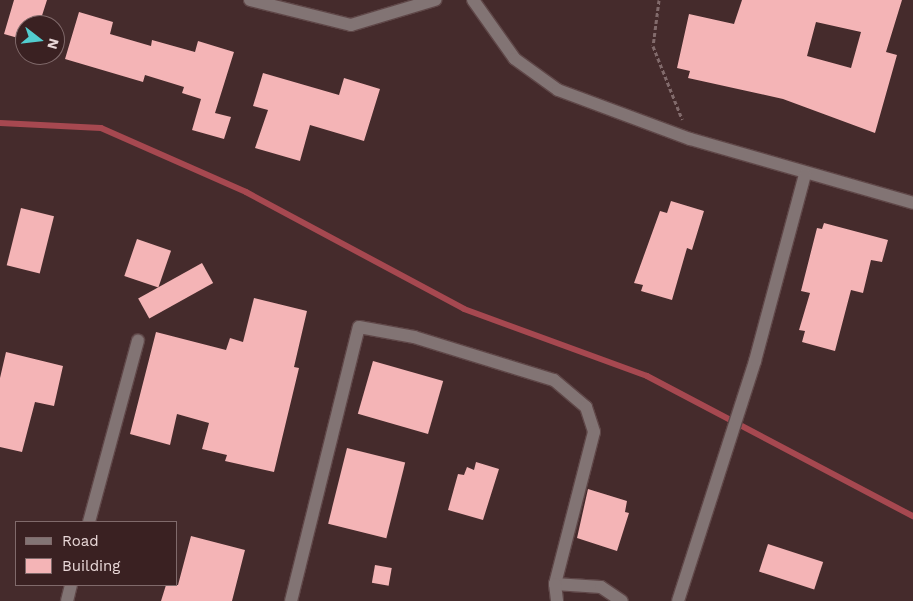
<!DOCTYPE html>
<html>
<head>
<meta charset="utf-8">
<style>
  body { margin:0 }
  #map { position:relative; width:913px; height:601px; overflow:hidden; background:#452b2c; font-family:"Work Sans",sans-serif }
  div>[style] { position:absolute }
  .stream>* { height:6px; margin:-3px; padding:0 3px; transform-origin:3px; border-radius:3px; background:#a64850 }
  .building>* { inset:0; background:#f4b4b6; transform-origin:0 0 }
  .path>* { height:3px; margin-top:-1.5px; transform-origin:0; background:repeating-linear-gradient(90deg,#826b6c 0 4px,transparent 0 6.5px) }
  .roads { filter:drop-shadow(1px 0 #5f4748) drop-shadow(-1px 0 #5f4748) drop-shadow(0 1px #5f4748) drop-shadow(0 -1px #5f4748) }
  .minor>* { height:12px; margin:-6px; padding:0 6px; transform-origin:6px; border-radius:6px; background:#827474 }
  span { translate:-50% -50%; white-space:nowrap; text-align:center; line-height:1.15; -webkit-text-stroke:5px #3a2122; paint-order:stroke }
  .legend { position:absolute; left:15px; top:521px; width:162px; height:65px; box-sizing:border-box; background:#3a2122; border:1px solid #806a6b; margin:0; padding:6px 9px; list-style:none; font-size:15px; color:#e9d8d8 }
  .legend li { display:flex; align-items:center; gap:10px; height:25px }
  .legend b { width:25px; border:1px solid #806a6b }
  .north { position:absolute; left:15px; top:15px; width:50px; height:50px; box-sizing:border-box; background:#3a2122; border:1px solid #806a6b; border-radius:50%; rotate:106deg; font-size:14px; font-weight:700; line-height:20px; text-align:center; color:#e9d8d8 }
  .north::after { content:''; display:block; margin:auto; width:18px; height:22px; background:#52cdcf; clip-path:polygon(50% 0,100% 100%,50% 72%,0 100%) }
</style>
</head>
<body>
<div id="map">
  <div class="stream">
    <i style="left:0;top:123px;width:101px;rotate:2.8deg"></i>
    <i style="left:101px;top:128px;width:158px;rotate:23.8deg"></i>
    <i style="left:246px;top:192px;width:247px;rotate:28.2deg"></i>
    <i style="left:464px;top:309px;width:195px;rotate:20.1deg"></i>
    <i style="left:647px;top:376px;width:301px;rotate:27.8deg"></i>
  </div>
  <div class="building">
    <i style="clip-path:polygon(14px 0,47px 0,39px 25px,25px 25px,25px 40px,4px 34px)"></i>
    <i style="clip-path:polygon(evenodd,742px 0,902px 0,886px 52px,897px 55px,875px 133px,783px 99px,688px 78px,690px 71px,677px 68px,689px 14px,734px 24px,742px 0,816px 22px,861px 32px,851px 68px,807px 56px,816px 22px)"></i>
    <i style="clip-path:polygon(79px 12px,113px 22px,110px 34px,151px 46px,152px 40px,195px 52px,198px 41px,234px 52px,215px 113px,231px 117px,224px 139px,192px 130px,201px 99px,182px 93px,184px 87px,145px 75px,143px 82px,65px 59px)"></i>
    <i style="clip-path:polygon(263px 73px,339px 95px,344px 78px,380px 89px,364px 141px,310px 125px,300px 161px,255px 148px,268px 110px,253px 106px)"></i>
    <i style="clip-path:polygon(671px 201px,704px 211px,692px 250px,687px 248px,672px 300px,641px 291px,643px 285px,634px 283px,660px 211px,667px 213px)"></i>
    <i style="left:21px;top:208px;width:34px;height:59px;rotate:14deg"></i>
    <i style="clip-path:polygon(824px 223px,888px 240px,882px 262px,871px 260px,863px 293px,851px 290px,835px 351px,802px 342px,805px 331px,799px 330px,810px 293px,801px 291px,817px 228px,822px 229px)"></i>
    <i style="left:137px;top:239px;width:36px;height:39px;rotate:19deg"></i>
    <i style="left:202px;top:263px;width:23px;height:73px;rotate:61deg"></i>
    <i style="clip-path:polygon(254px 298px,307px 311px,294px 367px,299px 368px,274px 472px,225px 461px,227px 455px,202px 449px,209px 423px,177px 414px,170px 445px,130px 434px,156px 332px,226px 350px,230px 338px,243px 342px)"></i>
    <i style="clip-path:polygon(6px 352px,63px 366px,54px 406px,35px 402px,22px 452px,0 447px,0 378px)"></i>
    <i style="left:373px;top:361px;width:73px;height:55px;rotate:16deg"></i>
    <i style="left:347px;top:448px;width:60px;height:78px;rotate:14deg"></i>
    <i style="clip-path:polygon(476px 462px,499px 469px,483px 520px,448px 510px,458px 474px,464px 475px,467px 467px,474px 470px)"></i>
    <i style="clip-path:polygon(588px 489px,627px 501px,625px 512px,629px 513px,617px 551px,577px 538px)"></i>
    <i style="clip-path:polygon(191px 536px,245px 550px,232px 601px,161px 601px,166px 585px,178px 585px)"></i>
    <i style="left:768px;top:544px;width:58px;height:29px;rotate:18deg"></i>
    <i style="left:375px;top:565px;width:17px;height:18px;rotate:10deg"></i>
  </div>
  <div class="path">
    <i style="left:659px;top:0;width:46px;rotate:97.4deg"></i>
    <i style="left:653px;top:46px;width:79px;rotate:68.3deg"></i>
  </div>
  <div class="roads">
    <div class="minor">
      <i style="left:250px;top:0;width:104px;rotate:13.9deg"></i>
      <i style="left:351px;top:25px;width:88px;rotate:-16.6deg"></i>
      <i style="left:473px;top:0;width:72px;rotate:54.6deg"></i>
      <i style="left:515px;top:59px;width:53px;rotate:35.8deg"></i>
      <i style="left:558px;top:90px;width:141px;rotate:20.4deg"></i>
      <i style="left:690px;top:139px;width:232px;rotate:16deg"></i>
      <i style="left:89px;top:522px;width:188px;rotate:-74.9deg"></i>
      <i style="left:555px;top:584px;width:46px;rotate:3.7deg"></i>
      <i style="left:601px;top:587px;width:25px;rotate:34deg"></i>
      <i style="left:67px;top:601px;width:16px;rotate:-76deg"></i>
      <i style="left:291px;top:601px;width:282px;rotate:-76.1deg"></i>
      <i style="left:359px;top:327px;width:56px;rotate:10.3deg"></i>
      <i style="left:414px;top:337px;width:146px;rotate:17.1deg"></i>
      <i style="left:554px;top:380px;width:42px;rotate:40.2deg"></i>
      <i style="left:586px;top:407px;width:26px;rotate:72deg"></i>
      <i style="left:594px;top:432px;width:157px;rotate:104.4deg"></i>
      <i style="left:555px;top:584px;width:17px;rotate:83deg"></i>
      <i style="left:678px;top:601px;width:252px;rotate:-72.2deg"></i>
      <i style="left:755px;top:361px;width:193px;rotate:-75deg"></i>
    </div>
  </div>
  <ul class="legend">
  <li><b style="height:6px;background:#827474"></b>Road</li>
  <li><b style="height:14px;background:#f4b4b6"></b>Building</li>
  </ul>
  <div class="north">N</div>
</div>
</body>
</html>
